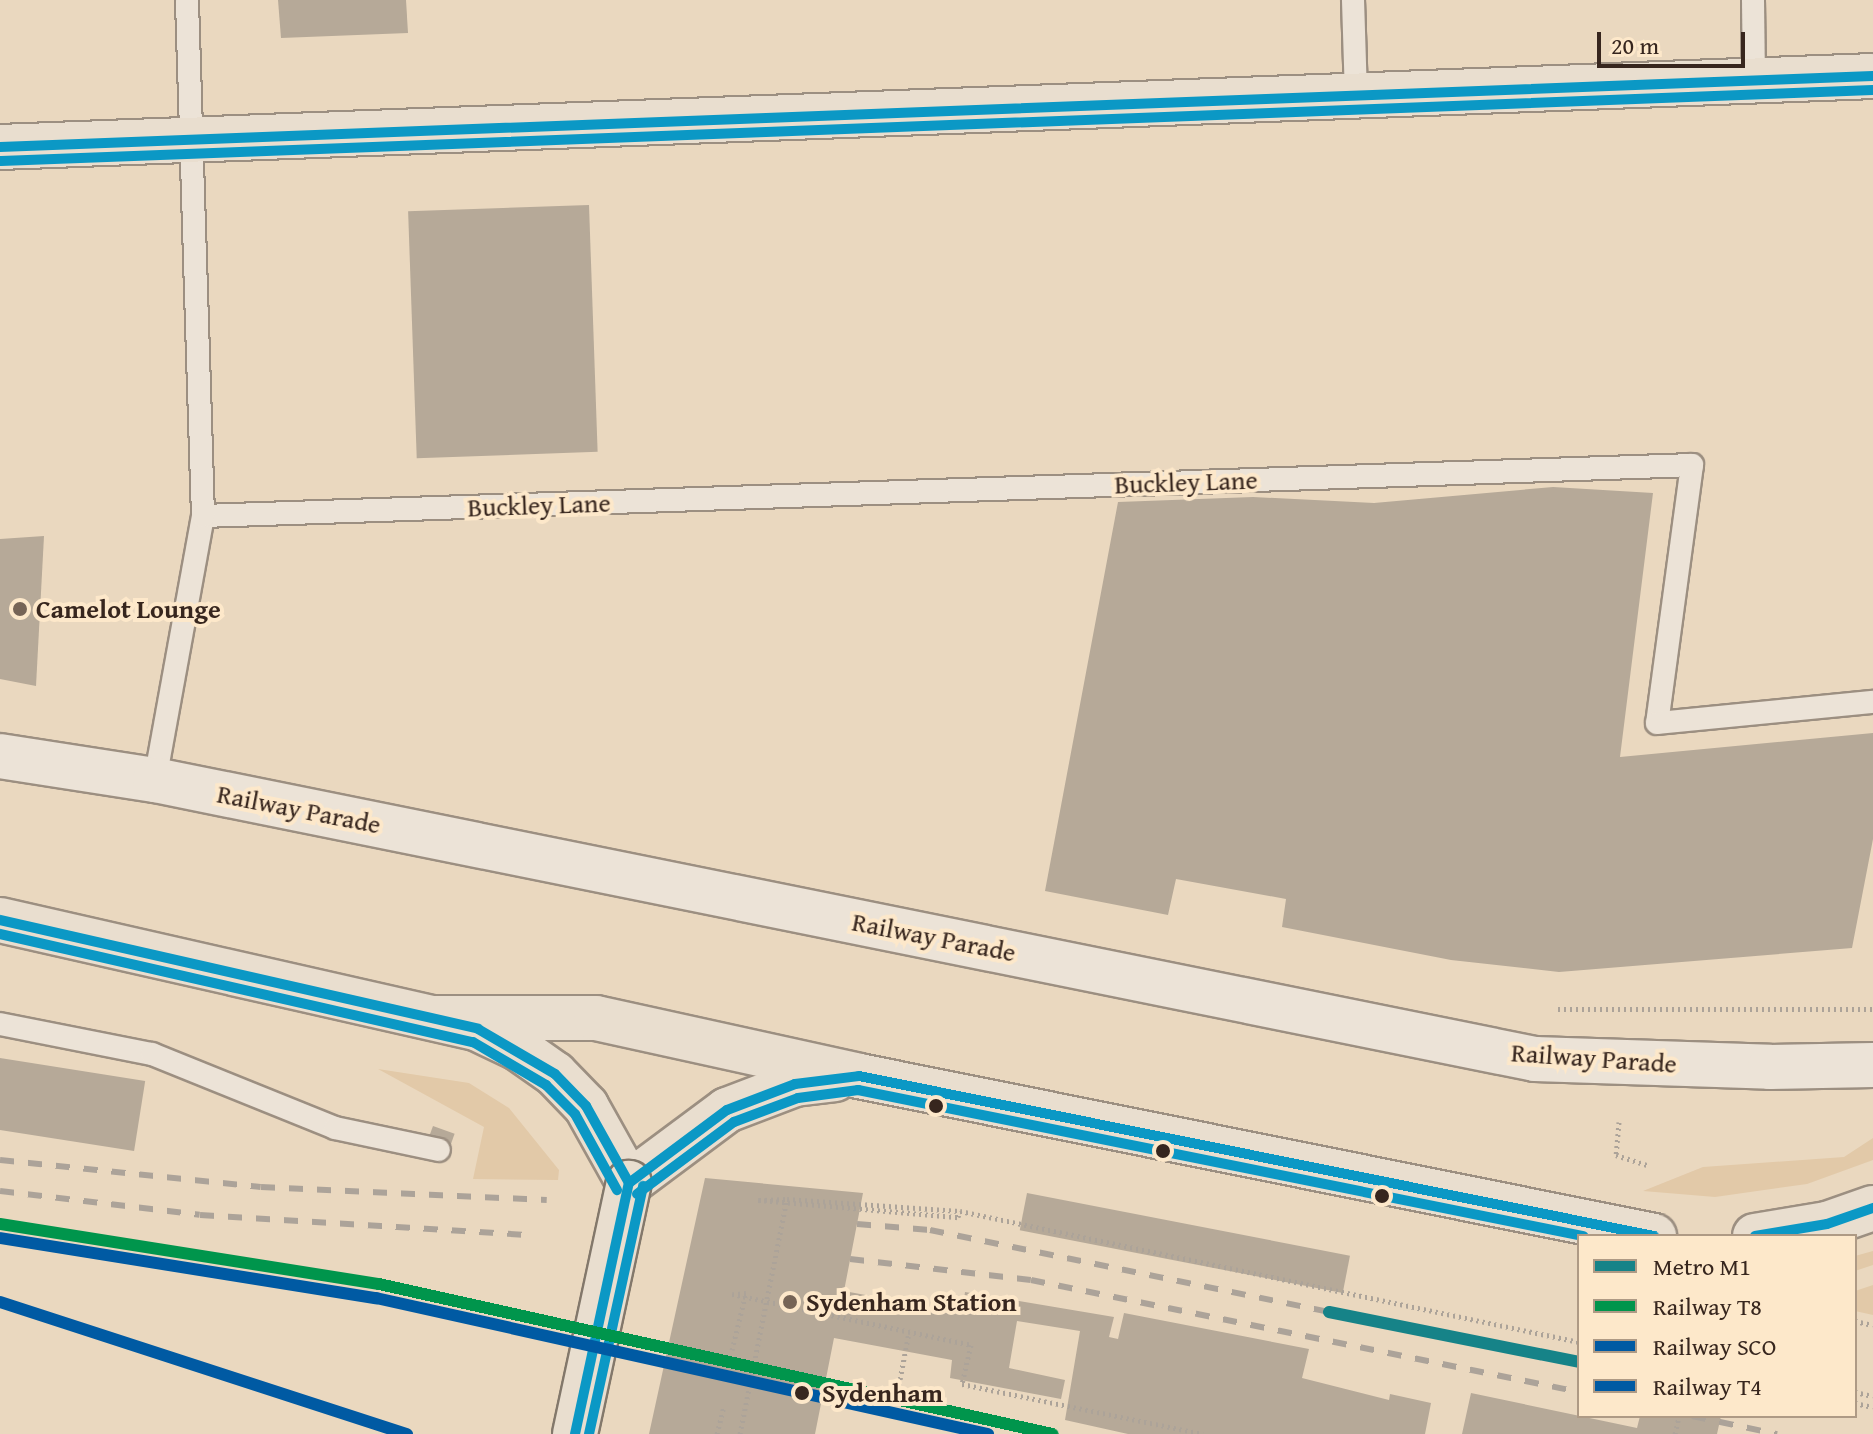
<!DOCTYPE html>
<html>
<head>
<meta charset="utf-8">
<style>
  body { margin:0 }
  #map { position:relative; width:1873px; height:1434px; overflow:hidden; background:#ead8bf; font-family:"Gentium Book Plus",serif }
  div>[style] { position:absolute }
  .green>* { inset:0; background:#e2c9a8 }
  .building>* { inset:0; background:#b6a998; transform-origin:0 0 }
  .path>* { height:5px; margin-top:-2.5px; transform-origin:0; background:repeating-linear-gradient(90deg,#aca399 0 2px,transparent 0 6px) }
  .roads { filter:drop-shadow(2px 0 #9c8f81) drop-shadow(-2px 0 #9c8f81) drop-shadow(0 2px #9c8f81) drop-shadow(0 -2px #9c8f81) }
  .lane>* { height:22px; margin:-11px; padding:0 11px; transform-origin:11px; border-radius:11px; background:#ece3d7 }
  .street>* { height:44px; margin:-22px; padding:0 22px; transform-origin:22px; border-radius:22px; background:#ece3d7 }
  .primary>* { height:44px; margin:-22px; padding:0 22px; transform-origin:22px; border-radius:22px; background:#e9decf }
  .rail>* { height:6px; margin-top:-3px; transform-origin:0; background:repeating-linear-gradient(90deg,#aca399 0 14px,transparent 0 28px) }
  .bridges { filter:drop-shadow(2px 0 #83786b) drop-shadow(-2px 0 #83786b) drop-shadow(0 2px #83786b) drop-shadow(0 -2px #83786b) }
  .primary-bridge>* { height:44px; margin:-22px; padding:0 22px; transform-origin:22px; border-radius:22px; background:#e9decf }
  .bus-1>* { height:10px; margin:-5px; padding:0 5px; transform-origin:5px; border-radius:5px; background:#0b98c5 }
  .bus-2>* { height:10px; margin:-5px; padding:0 5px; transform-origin:5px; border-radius:5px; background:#0b98c5 }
  .rail-1>* { height:12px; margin:-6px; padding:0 6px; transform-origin:6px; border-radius:6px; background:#00954c }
  .rail-2>* { height:12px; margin:-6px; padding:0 6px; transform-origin:6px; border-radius:6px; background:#005aa3 }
  .rail-3>* { height:12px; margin:-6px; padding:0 6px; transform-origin:6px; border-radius:6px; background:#005aa3 }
  .metro-1>* { height:12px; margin:-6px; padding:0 6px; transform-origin:6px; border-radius:6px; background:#168388 }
  .dots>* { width:22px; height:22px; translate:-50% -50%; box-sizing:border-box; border:4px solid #fde8ca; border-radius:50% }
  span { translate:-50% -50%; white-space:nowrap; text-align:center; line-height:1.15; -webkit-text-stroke:8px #fde8ca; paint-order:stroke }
  .street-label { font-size:26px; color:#37261e }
  .poi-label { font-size:26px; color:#37261e; font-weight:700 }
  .left { translate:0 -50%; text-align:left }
  .stop-label { font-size:26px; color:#37261e; font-weight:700 }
  .legend { position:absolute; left:1577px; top:1234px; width:280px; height:184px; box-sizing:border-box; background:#fde8ca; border:2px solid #ae9a85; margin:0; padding:10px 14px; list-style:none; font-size:24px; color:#37261e }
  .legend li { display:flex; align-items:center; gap:16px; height:40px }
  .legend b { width:40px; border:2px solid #ae9a85 }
  .scale { position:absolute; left:1597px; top:32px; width:148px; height:36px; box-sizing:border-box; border:4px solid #37261e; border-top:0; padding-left:10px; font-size:24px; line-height:28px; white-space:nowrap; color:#37261e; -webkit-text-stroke:6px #fde8ca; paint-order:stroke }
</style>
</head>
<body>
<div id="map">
  <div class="green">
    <i style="clip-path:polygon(378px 1069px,469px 1083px,509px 1108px,559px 1170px,558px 1180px,473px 1179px,484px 1127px)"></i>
    <i style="clip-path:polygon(1873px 1138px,1873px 1160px,1807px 1184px,1715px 1197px,1643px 1191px,1703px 1167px,1844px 1157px)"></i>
    <i style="clip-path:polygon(1873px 1251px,1873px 1265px,1855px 1271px,1855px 1256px)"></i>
    <i style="clip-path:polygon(1873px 1285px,1873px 1315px,1855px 1311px,1855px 1291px)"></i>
  </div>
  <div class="building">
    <i style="clip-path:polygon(278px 0,406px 0,408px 33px,281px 38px)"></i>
    <i style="left:589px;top:205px;width:247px;height:181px;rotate:88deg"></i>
    <i style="clip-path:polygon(1553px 487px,1653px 493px,1620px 757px,1873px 733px,1873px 839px,1852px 948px,1559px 972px,1451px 960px,1282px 927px,1286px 899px,1176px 879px,1168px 915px,1045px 891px,1118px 502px,1253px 497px,1374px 503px)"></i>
    <i style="clip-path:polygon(44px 536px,36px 686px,0 679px,0 539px)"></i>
    <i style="left:0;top:1058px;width:147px;height:71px;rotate:9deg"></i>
    <i style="left:433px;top:1126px;width:23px;height:11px;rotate:20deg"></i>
    <i style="clip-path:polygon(705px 1178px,863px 1193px,844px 1291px,962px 1313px,965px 1292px,1114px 1317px,1109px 1337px,1118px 1339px,1124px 1313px,1309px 1349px,1302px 1378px,1389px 1400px,1390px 1394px,1431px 1403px,1425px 1434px,1128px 1434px,1065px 1420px,1080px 1331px,1017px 1321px,1009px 1368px,1065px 1380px,1061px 1399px,950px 1378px,952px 1360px,834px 1338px,815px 1434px,649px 1434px)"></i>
    <i style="left:1027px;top:1193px;width:329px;height:38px;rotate:11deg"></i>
    <i style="clip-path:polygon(1471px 1393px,1637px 1428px,1640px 1416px,1721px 1416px,1717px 1434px,1462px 1434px)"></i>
  </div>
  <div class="path">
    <i style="left:1558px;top:1009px;width:315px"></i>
    <i style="left:1619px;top:1122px;width:33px;rotate:95deg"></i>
    <i style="left:1616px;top:1155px;width:33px;rotate:18deg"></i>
    <i style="left:758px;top:1200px;width:201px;rotate:4.9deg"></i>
    <i style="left:958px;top:1217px;width:6px;rotate:-72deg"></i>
    <i style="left:759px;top:1200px;width:28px;rotate:-2deg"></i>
    <i style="left:732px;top:1294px;width:244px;rotate:12deg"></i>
    <i style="left:971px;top:1345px;width:40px;rotate:103deg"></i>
    <i style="left:962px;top:1384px;width:246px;rotate:11.7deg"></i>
    <i style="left:1855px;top:1321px;width:18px;rotate:13deg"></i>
    <i style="left:732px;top:1350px;width:59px;rotate:-76.2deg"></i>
    <i style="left:746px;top:1293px;width:9px;rotate:174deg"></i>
    <i style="left:660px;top:1359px;width:94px;rotate:15.4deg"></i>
    <i style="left:899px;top:1385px;width:54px;rotate:-79.3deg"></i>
    <i style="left:1855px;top:1392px;width:18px;rotate:13deg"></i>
    <i style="left:1855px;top:1403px;width:18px;rotate:13deg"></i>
    <i style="left:717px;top:1434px;width:29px;rotate:-76deg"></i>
    <i style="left:740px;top:1434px;width:240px;rotate:-78.7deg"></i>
    <i style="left:787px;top:1199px;width:173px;rotate:4deg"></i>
    <i style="left:960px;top:1211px;width:633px;rotate:11.95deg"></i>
    <i style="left:1675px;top:1434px;width:18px;rotate:-77deg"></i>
  </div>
  <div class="roads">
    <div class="lane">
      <i style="left:1353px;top:0;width:98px;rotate:88.2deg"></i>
      <i style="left:1753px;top:0;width:81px;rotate:89.3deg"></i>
      <i style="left:203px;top:516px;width:1490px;rotate:-1.96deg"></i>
      <i style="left:1692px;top:465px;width:260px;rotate:97.7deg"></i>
      <i style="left:1657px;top:723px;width:217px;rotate:-5.6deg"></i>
      <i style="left:155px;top:780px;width:268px;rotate:-79.7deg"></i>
      <i style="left:203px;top:516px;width:516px;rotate:-91.78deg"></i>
      <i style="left:0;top:1024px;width:155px;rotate:11.2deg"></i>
      <i style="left:152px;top:1054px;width:197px;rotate:22deg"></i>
      <i style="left:335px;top:1128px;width:106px;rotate:11.9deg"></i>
    </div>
    <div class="street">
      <i style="left:0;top:756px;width:157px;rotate:8.8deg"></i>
      <i style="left:155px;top:780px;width:1408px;rotate:11.43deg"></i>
      <i style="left:1535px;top:1059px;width:235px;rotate:1.9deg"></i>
      <i style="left:1770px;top:1067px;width:103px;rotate:-1.1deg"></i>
    </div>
    <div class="primary">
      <i style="left:0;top:147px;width:1874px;rotate:-2.17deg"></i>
      <i style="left:0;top:920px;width:490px;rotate:12.8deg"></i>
      <i style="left:478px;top:1029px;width:44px;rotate:25.4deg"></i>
      <i style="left:518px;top:1048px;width:45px;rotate:35.1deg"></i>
      <i style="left:555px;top:1074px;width:45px;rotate:45.9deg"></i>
      <i style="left:586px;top:1106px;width:88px;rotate:60.8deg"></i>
      <i style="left:629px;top:1183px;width:122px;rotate:-36.7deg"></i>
      <i style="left:727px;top:1110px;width:73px;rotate:-20.9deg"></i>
      <i style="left:795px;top:1084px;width:40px;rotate:-7.1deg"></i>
      <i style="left:435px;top:1018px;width:161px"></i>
      <i style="left:596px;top:1018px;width:269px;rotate:12.4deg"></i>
      <i style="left:859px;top:1076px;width:811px;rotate:11.38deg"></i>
      <i style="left:1755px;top:1236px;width:73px;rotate:-9.5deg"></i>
      <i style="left:1827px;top:1224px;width:49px;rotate:-19.2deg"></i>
    </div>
  </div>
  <div class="rail">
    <i style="left:0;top:1160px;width:262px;rotate:5.9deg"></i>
    <i style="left:261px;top:1187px;width:286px;rotate:2.6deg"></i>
    <i style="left:0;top:1191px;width:201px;rotate:6.8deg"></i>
    <i style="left:200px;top:1215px;width:331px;rotate:3.5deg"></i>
    <i style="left:857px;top:1224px;width:73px;rotate:4.7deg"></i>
    <i style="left:930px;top:1230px;width:407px;rotate:11.6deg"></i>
    <i style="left:850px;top:1259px;width:182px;rotate:6.6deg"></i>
    <i style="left:1031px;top:1280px;width:559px;rotate:11.55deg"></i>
    <i style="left:1692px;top:1416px;width:87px;rotate:12deg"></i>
  </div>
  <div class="bridges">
    <div class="primary-bridge">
      <i style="left:575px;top:1434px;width:257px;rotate:-77.9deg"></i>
    </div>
  </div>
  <div class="bus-1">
    <i style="left:0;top:147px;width:1874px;rotate:-2.17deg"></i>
    <i style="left:0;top:920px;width:490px;rotate:12.8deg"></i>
    <i style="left:478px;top:1029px;width:89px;rotate:30.3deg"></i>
    <i style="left:555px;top:1074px;width:45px;rotate:45.9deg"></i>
    <i style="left:586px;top:1106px;width:88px;rotate:60.8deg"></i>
    <i style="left:629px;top:1183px;width:122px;rotate:-36.7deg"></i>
    <i style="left:727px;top:1110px;width:73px;rotate:-20.9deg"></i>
    <i style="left:795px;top:1084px;width:64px;rotate:-7.1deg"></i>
    <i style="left:859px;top:1076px;width:811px;rotate:11.38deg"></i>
    <i style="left:1755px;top:1236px;width:73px;rotate:-9.5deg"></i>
    <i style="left:1827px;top:1224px;width:49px;rotate:-19.2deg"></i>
    <i style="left:575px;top:1434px;width:257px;rotate:-77.9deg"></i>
  </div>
  <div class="bus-2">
    <i style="left:1px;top:161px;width:1873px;rotate:-2.17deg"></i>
    <i style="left:0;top:934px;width:485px;rotate:12.9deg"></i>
    <i style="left:473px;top:1042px;width:85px;rotate:30.5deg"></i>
    <i style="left:546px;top:1085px;width:41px;rotate:45deg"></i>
    <i style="left:575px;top:1114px;width:87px;rotate:61.1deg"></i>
    <i style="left:637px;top:1194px;width:121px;rotate:-36.6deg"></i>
    <i style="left:734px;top:1122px;width:68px;rotate:-20.6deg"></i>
    <i style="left:798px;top:1098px;width:61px;rotate:-7.6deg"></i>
    <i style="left:858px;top:1090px;width:740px;rotate:11.39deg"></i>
    <i style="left:589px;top:1434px;width:254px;rotate:-77.7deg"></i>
  </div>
  <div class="rail-1">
    <i style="left:0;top:1224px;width:384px;rotate:9deg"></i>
    <i style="left:379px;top:1284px;width:690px;rotate:12.56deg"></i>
  </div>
  <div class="rail-2">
    <i style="left:0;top:1238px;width:381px;rotate:9.1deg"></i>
    <i style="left:376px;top:1298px;width:627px;rotate:12.53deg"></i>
  </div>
  <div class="rail-3">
    <i style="left:0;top:1302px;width:428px;rotate:18deg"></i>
  </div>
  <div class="metro-1">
    <i style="left:1329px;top:1312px;width:255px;rotate:11.3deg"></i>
  </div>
  <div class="dots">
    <i style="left:20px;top:609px;background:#766456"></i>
    <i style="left:936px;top:1106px;background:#37261e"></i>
    <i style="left:1163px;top:1151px;background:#37261e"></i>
    <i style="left:1382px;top:1196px;background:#37261e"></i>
    <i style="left:790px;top:1302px;background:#766456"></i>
    <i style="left:802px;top:1393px;background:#37261e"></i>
  </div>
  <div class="street-label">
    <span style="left:1186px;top:482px;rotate:-2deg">Buckley Lane</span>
    <span style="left:539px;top:505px;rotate:-2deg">Buckley Lane</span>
    <span style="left:299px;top:809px;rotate:11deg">Railway Parade</span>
    <span style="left:934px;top:937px;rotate:11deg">Railway Parade</span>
    <span style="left:1594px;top:1058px;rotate:4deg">Railway Parade</span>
  </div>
  <div class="poi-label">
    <span class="left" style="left:36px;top:609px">Camelot Lounge</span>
    <span class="left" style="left:806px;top:1302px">Sydenham Station</span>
  </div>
  <div class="stop-label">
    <span class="left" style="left:822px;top:1393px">Sydenham</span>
  </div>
  <ul class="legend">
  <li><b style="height:10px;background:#168388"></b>Metro M1</li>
  <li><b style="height:10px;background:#00954c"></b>Railway T8</li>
  <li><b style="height:10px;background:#005aa3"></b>Railway SCO</li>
  <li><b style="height:10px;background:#005aa3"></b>Railway T4</li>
  </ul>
  <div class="scale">20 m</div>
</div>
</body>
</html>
